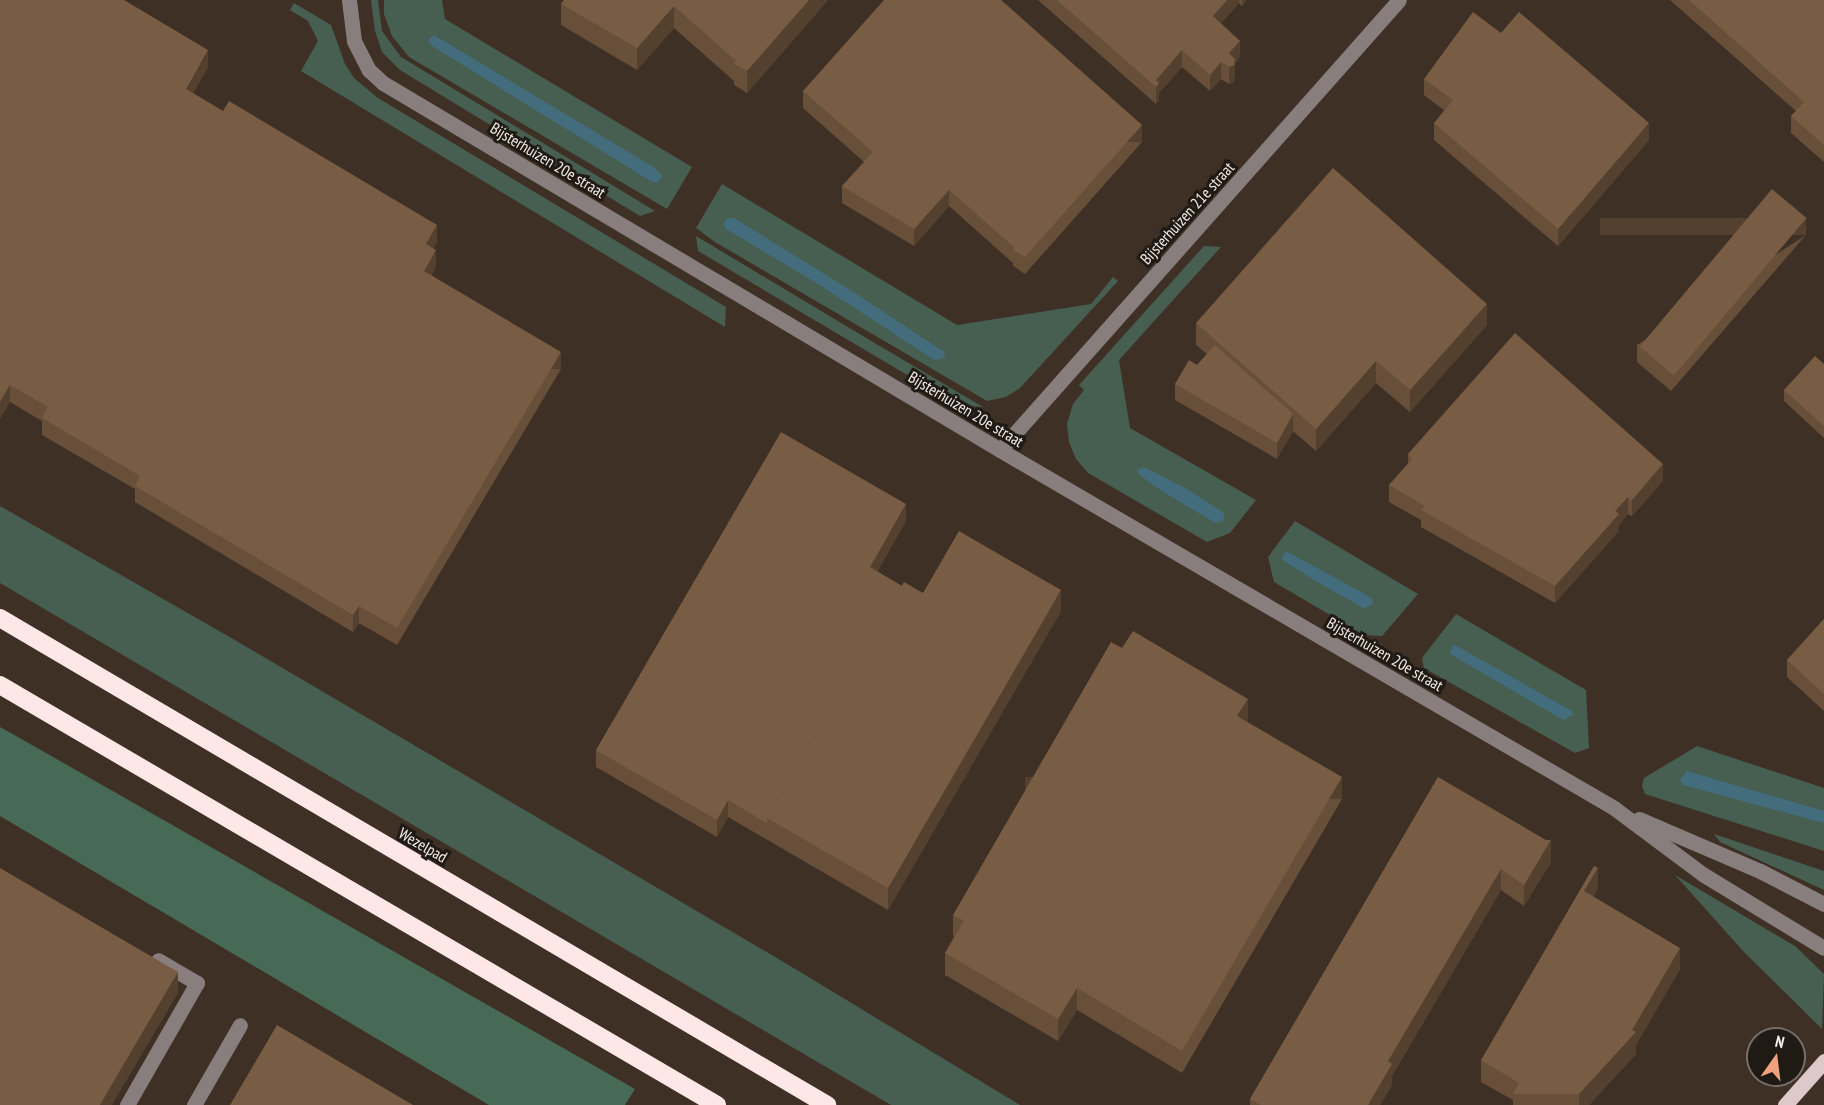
<!DOCTYPE html>
<html>
<head>
<meta charset="utf-8">
<style>
  body { margin:0 }
  #map { position:relative; width:1824px; height:1105px; overflow:hidden; background:#3e3025; font-family:"PT Sans Narrow",sans-serif }
  div>[style] { position:absolute }
  .green>* { inset:0; background:#465f50 }
  .forest>* { inset:0; background:#476a56 }
  .water>* { inset:0; background:#436c7c }
  .minor>* { height:15px; margin:-7.5px; padding:0 7.5px; transform-origin:7.5px; border-radius:7.5px; background:#887e7e }
  .major>* { height:15px; margin:-7.5px; padding:0 7.5px; transform-origin:7.5px; border-radius:7.5px; background:#ddc8ca }
  .highway>* { height:18px; margin:-9px; padding:0 9px; transform-origin:9px; border-radius:9px; background:#ffe6e7 }
  .wall>* { inset:0; background:#674f3a }
  .shaded-wall>* { inset:0; background:#54402f; transform-origin:0 0 }
  .building>* { inset:0; background:#785c43; transform-origin:0 0 }
  span { translate:-50% -50%; white-space:nowrap; text-align:center; line-height:1.15; -webkit-text-stroke:6px #201a14; paint-order:stroke }
  .street-label { font-size:16px; color:#f5ece5 }
  .north { position:absolute; left:1746px; top:1027px; width:60px; height:60px; box-sizing:border-box; background:#201a14; border:2px solid #756e68; border-radius:50%; rotate:14deg; font-size:16px; font-weight:700; line-height:24px; text-align:center; color:#f5ece5 }
  .north::after { content:''; display:block; margin:auto; width:21px; height:27px; background:#f2a17e; clip-path:polygon(50% 0,100% 100%,50% 72%,0 100%) }
</style>
</head>
<body>
<div id="map">
  <div class="green">
    <i style="clip-path:polygon(371px 0,378px 0,382px 31px,401px 57px,655px 211px,640px 216px,400px 70px,382px 52px,375px 31px)"></i>
    <i style="clip-path:polygon(384px 0,442px 0,445px 19px,692px 167px,667px 209px,409px 57px,392px 36px,384px 14px)"></i>
    <i style="clip-path:polygon(294px 3px,331px 25px,345px 64px,354px 78px,378px 98px,726px 307px,725px 327px,301px 71px,318px 41px,308px 21px,290px 10px)"></i>
    <i style="clip-path:polygon(722px 184px,957px 325px,1091px 304px,1113px 277px,1118px 281px,1020px 388px,1006px 397px,987px 401px,715px 242px,696px 228px)"></i>
    <i style="clip-path:polygon(696px 236px,873px 342px,983px 407px,967px 406px,941px 395px,698px 251px)"></i>
    <i style="clip-path:polygon(1204px 246px,1221px 247px,1119px 360px,1130px 428px,1256px 500px,1230px 533px,1207px 542px,1088px 473px,1076px 459px,1069px 442px,1067px 424px,1073px 404px,1084px 390px,1079px 385px)"></i>
    <i style="clip-path:polygon(0 506px,228px 636px,787px 964px,1020px 1105px,891px 1105px,0 583px)"></i>
    <i style="clip-path:polygon(1295px 521px,1418px 594px,1382px 636px,1364px 635px,1274px 582px,1268px 557px)"></i>
    <i style="clip-path:polygon(1456px 614px,1586px 690px,1589px 748px,1575px 753px,1424px 668px,1422px 658px)"></i>
    <i style="clip-path:polygon(1697px 746px,1824px 788px,1824px 851px,1645px 794px,1642px 786px,1644px 778px)"></i>
    <i style="clip-path:polygon(1714px 834px,1824px 871px,1824px 890px,1720px 842px)"></i>
    <i style="clip-path:polygon(1675px 875px,1795px 946px,1824px 974px,1822px 1029px,1744px 952px)"></i>
  </div>
  <div class="forest">
    <i style="clip-path:polygon(0 727px,25px 741px,635px 1089px,625px 1105px,489px 1105px,0 816px)"></i>
  </div>
  <div class="water">
    <i style="clip-path:polygon(434px 35px,655px 168px,662px 176px,658px 182px,652px 182px,432px 46px,428px 40px)"></i>
    <i style="clip-path:polygon(727px 218px,734px 218px,855px 293px,944px 352px,945px 358px,934px 360px,818px 284px,726px 229px,723px 225px)"></i>
    <i style="clip-path:polygon(1144px 467px,1189px 490px,1224px 513px,1225px 517px,1221px 522px,1215px 523px,1154px 486px,1139px 474px,1137px 470px)"></i>
    <i style="clip-path:polygon(1286px 551px,1372px 598px,1373px 603px,1365px 609px,1314px 580px,1281px 559px)"></i>
    <i style="clip-path:polygon(1453px 644px,1572px 711px,1573px 715px,1563px 720px,1450px 654px)"></i>
    <i style="clip-path:polygon(1687px 771px,1824px 811px,1824px 823px,1683px 785px,1680px 779px)"></i>
  </div>
  <div class="minor">
    <i style="left:349px;top:0;width:41px;rotate:83deg"></i>
    <i style="left:354px;top:41px;width:33px;rotate:63deg"></i>
    <i style="left:369px;top:70px;width:19px;rotate:43deg"></i>
    <i style="left:383px;top:83px;width:718px;rotate:30.74deg"></i>
    <i style="left:1000px;top:450px;width:711px;rotate:30.24deg"></i>
    <i style="left:1614px;top:808px;width:112px;rotate:36.7deg"></i>
    <i style="left:1704px;top:875px;width:140px;rotate:31.3deg"></i>
    <i style="left:1000px;top:450px;width:601px;rotate:-48.44deg"></i>
    <i style="left:1639px;top:819px;width:132px;rotate:23.3deg"></i>
    <i style="left:1760px;top:871px;width:72px;rotate:27.3deg"></i>
    <i style="left:127px;top:1105px;width:141px;rotate:-60.2deg"></i>
    <i style="left:197px;top:983px;width:45px;rotate:-149.5deg"></i>
    <i style="left:194px;top:1105px;width:92px;rotate:-60.1deg"></i>
  </div>
  <div class="major">
    <i style="left:1785px;top:1105px;width:59px;rotate:-48.4deg"></i>
  </div>
  <div class="highway">
    <i style="left:0;top:618px;width:960px;rotate:30.49deg"></i>
    <i style="left:0;top:685px;width:831px;rotate:30.36deg"></i>
  </div>
  <div class="wall">
    <i style="clip-path:polygon(0 0,208px 67px,193px 93px,437px 242px,433px 248px,436px 267px,431px 276px,561px 369px,397px 645px,359px 623px,353px 632px,135px 502px,135px 489px,42px 435px,42px 421px,10px 402px)"></i>
    <i style="clip-path:polygon(564px 0,828px 0,747px 93px,734px 85px,734px 81px,674px 28px,637px 70px,561px 25px,561px 4px)"></i>
    <i style="clip-path:polygon(1038px 0,1246px 0,1242px 6px,1239px 3px,1221px 23px,1240px 57px,1235px 64px,1234px 82px,1229px 84px,1221px 79px,1210px 91px,1182px 67px,1159px 93px,1159px 100px,1156px 104px)"></i>
    <i style="clip-path:polygon(1670px 0,1824px 0,1824px 162px,1791px 133px,1791px 116px,1796px 111px)"></i>
    <i style="clip-path:polygon(1501px 33px,1649px 140px,1558px 246px,1434px 140px,1434px 123px,1445px 111px,1424px 95px,1424px 79px)"></i>
    <i style="clip-path:polygon(803px 91px,1142px 142px,1025px 274px,1013px 266px,1013px 263px,949px 206px,914px 246px,842px 203px,842px 186px,864px 162px,803px 108px)"></i>
    <i style="clip-path:polygon(1806px 235px,1671px 391px,1637px 362px,1637px 345px)"></i>
    <i style="clip-path:polygon(1196px 323px,1487px 325px,1410px 412px,1376px 383px,1316px 451px,1293px 431px,1277px 459px,1175px 400px,1175px 384px,1197px 365px,1207px 354px,1196px 345px)"></i>
    <i style="clip-path:polygon(1824px 364px,1824px 438px,1784px 401px,1784px 390px)"></i>
    <i style="clip-path:polygon(1408px 454px,1663px 481px,1632px 516px,1628px 514px,1619px 525px,1619px 531px,1555px 603px,1421px 527px,1421px 520px,1389px 502px,1389px 485px,1408px 464px)"></i>
    <i style="clip-path:polygon(906px 521px,877px 572px,902px 586px,923px 593px,1061px 611px,888px 910px,728px 817px,717px 837px,596px 767px,596px 750px)"></i>
    <i style="clip-path:polygon(1824px 619px,1824px 711px,1787px 677px,1787px 660px)"></i>
    <i style="clip-path:polygon(1248px 720px,1247px 722px,1342px 799px,1182px 1073px,1077px 1010px,1058px 1041px,945px 975px,945px 953px,954px 937px,953px 936px,953px 915px)"></i>
    <i style="clip-path:polygon(1438px 777px,1551px 862px,1524px 906px,1501px 890px,1392px 1076px,1392px 1085px,1380px 1105px,1250px 1105px,1250px 1099px)"></i>
    <i style="clip-path:polygon(1598px 889px,1593px 897px,1680px 969px,1636px 1045px,1636px 1054px,1589px 1105px,1513px 1105px,1513px 1100px,1481px 1082px,1481px 1060px)"></i>
  </div>
  <div class="shaded-wall">
    <i style="clip-path:polygon(809px 0,828px 0,747px 93px,747px 71px)"></i>
    <i style="clip-path:polygon(1227px 0,1239px 0,1239px 3px,1213px 33px,1213px 16px)"></i>
    <i style="clip-path:polygon(1242px 0,1246px 0,1242px 6px)"></i>
    <i style="clip-path:polygon(674px 6px,674px 28px,637px 70px,637px 48px)"></i>
    <i style="clip-path:polygon(1240px 41px,1240px 57px,1235px 64px,1234px 82px,1229px 84px,1229px 53px)"></i>
    <i style="clip-path:polygon(208px 50px,208px 67px,186px 106px,186px 89px)"></i>
    <i style="clip-path:polygon(1182px 50px,1182px 67px,1159px 93px,1159px 100px,1156px 104px,1156px 80px)"></i>
    <i style="clip-path:polygon(1221px 62px,1221px 79px,1210px 91px,1210px 75px)"></i>
    <i style="clip-path:polygon(1649px 123px,1649px 140px,1558px 246px,1558px 229px)"></i>
    <i style="left:1142px;top:125px;width:17px;height:176px;rotate:90deg"></i>
    <i style="clip-path:polygon(949px 190px,949px 206px,914px 246px,914px 229px)"></i>
    <i style="left:1806px;top:218px;width:17px;height:206px;rotate:90deg"></i>
    <i style="clip-path:polygon(437px 225px,437px 242px,426px 261px,426px 244px)"></i>
    <i style="clip-path:polygon(436px 250px,436px 267px,424px 288px,424px 271px)"></i>
    <i style="clip-path:polygon(1487px 304px,1487px 325px,1410px 412px,1410px 390px)"></i>
    <i style="left:561px;top:352px;width:17px;height:321px;rotate:90deg"></i>
    <i style="clip-path:polygon(1376px 361px,1376px 383px,1316px 451px,1316px 429px)"></i>
    <i style="clip-path:polygon(10px 385px,10px 402px,0 419px,0 402px)"></i>
    <i style="clip-path:polygon(1293px 414px,1293px 431px,1277px 459px,1277px 443px)"></i>
    <i style="clip-path:polygon(1663px 464px,1663px 481px,1632px 516px,1632px 500px)"></i>
    <i style="clip-path:polygon(1628px 497px,1628px 514px,1619px 525px,1619px 531px,1555px 603px,1555px 586px,1615px 511px)"></i>
    <i style="clip-path:polygon(906px 504px,906px 521px,870px 584px,870px 567px)"></i>
    <i style="clip-path:polygon(1061px 590px,1061px 611px,888px 910px,888px 888px)"></i>
    <i style="clip-path:polygon(359px 606px,359px 623px,353px 632px,353px 615px)"></i>
    <i style="clip-path:polygon(1248px 699px,1248px 720px,1237px 738px,1237px 716px)"></i>
    <i style="left:1342px;top:777px;width:22px;height:317px;rotate:90deg"></i>
    <i style="clip-path:polygon(728px 800px,728px 817px,717px 837px,717px 820px)"></i>
    <i style="clip-path:polygon(1551px 840px,1551px 862px,1524px 906px,1524px 885px)"></i>
    <i style="clip-path:polygon(1598px 868px,1598px 889px,1584px 913px,1584px 891px)"></i>
    <i style="clip-path:polygon(1501px 869px,1501px 890px,1392px 1076px,1392px 1085px,1380px 1105px,1368px 1105px,1388px 1061px)"></i>
    <i style="clip-path:polygon(1680px 948px,1680px 969px,1636px 1045px,1636px 1054px,1589px 1105px,1579px 1105px,1579px 1094px,1632px 1030px)"></i>
    <i style="clip-path:polygon(178px 972px,178px 993px,112px 1105px,100px 1105px)"></i>
    <i style="clip-path:polygon(1077px 988px,1077px 1010px,1058px 1041px,1058px 1019px)"></i>
  </div>
  <div class="building">
    <i style="clip-path:polygon(0 0,124px 0,208px 50px,186px 89px,223px 111px,229px 101px,437px 225px,426px 244px,436px 250px,424px 271px,561px 352px,397px 628px,359px 606px,353px 615px,135px 486px,140px 476px,42px 418px,48px 407px,10px 385px,0 402px)"></i>
    <i style="clip-path:polygon(564px 0,809px 0,747px 71px,734px 64px,736px 61px,674px 6px,637px 48px,561px 4px)"></i>
    <i style="clip-path:polygon(884px 0,1001px 0,1142px 125px,1025px 257px,1013px 250px,1015px 248px,949px 190px,914px 229px,842px 186px,873px 152px,803px 91px)"></i>
    <i style="clip-path:polygon(1057px 0,1227px 0,1213px 16px,1240px 41px,1229px 53px,1235px 59px,1234px 65px,1229px 67px,1221px 62px,1210px 75px,1182px 50px,1156px 80px,1159px 83px,1156px 87px)"></i>
    <i style="clip-path:polygon(1689px 0,1824px 0,1824px 145px,1791px 116px,1804px 102px)"></i>
    <i style="clip-path:polygon(1473px 12px,1501px 33px,1519px 12px,1649px 123px,1558px 229px,1434px 123px,1453px 100px,1424px 79px)"></i>
    <i style="clip-path:polygon(1333px 168px,1487px 304px,1410px 390px,1376px 361px,1316px 429px,1196px 323px)"></i>
    <i style="left:1772px;top:189px;width:45px;height:206px;rotate:40deg"></i>
    <i style="clip-path:polygon(1515px 333px,1663px 464px,1632px 500px,1628px 497px,1615px 511px,1619px 514px,1555px 586px,1421px 510px,1425px 506px,1389px 485px,1412px 459px,1408px 454px)"></i>
    <i style="clip-path:polygon(1215px 345px,1293px 414px,1277px 443px,1175px 384px,1189px 360px,1197px 365px)"></i>
    <i style="clip-path:polygon(1815px 356px,1824px 364px,1824px 426px,1784px 390px)"></i>
    <i style="clip-path:polygon(781px 432px,906px 504px,870px 567px,902px 586px,767px 818px,767px 823px,728px 800px,717px 820px,596px 750px)"></i>
    <i style="clip-path:polygon(959px 531px,1061px 590px,888px 888px,767px 818px,904px 582px,923px 593px)"></i>
    <i style="clip-path:polygon(1824px 619px,1824px 694px,1787px 660px)"></i>
    <i style="clip-path:polygon(1133px 631px,1248px 699px,1237px 716px,1342px 777px,1182px 1051px,1077px 988px,1058px 1019px,945px 953px,964px 921px,953px 915px,1111px 642px,1122px 648px)"></i>
    <i style="clip-path:polygon(1438px 777px,1546px 840px,1551px 840px,1524px 885px,1501px 869px,1388px 1061px,1392px 1064px,1368px 1105px,1261px 1105px,1250px 1099px)"></i>
    <i style="clip-path:polygon(1594px 866px,1598px 868px,1584px 891px,1680px 948px,1632px 1030px,1636px 1032px,1579px 1094px,1513px 1094px,1519px 1083px,1481px 1060px)"></i>
    <i style="clip-path:polygon(0 868px,178px 972px,100px 1105px,0 1105px)"></i>
    <i style="clip-path:polygon(277px 1025px,413px 1105px,230px 1105px)"></i>
  </div>
  <div class="street-label">
    <span style="left:548px;top:160px;rotate:31deg">Bijsterhuizen 20e straat</span>
    <span style="left:1187px;top:213px;rotate:-48deg">Bijsterhuizen 21e straat</span>
    <span style="left:966px;top:409px;rotate:31deg">Bijsterhuizen 20e straat</span>
    <span style="left:1385px;top:654px;rotate:30deg">Bijsterhuizen 20e straat</span>
    <span style="left:423px;top:845px;rotate:30deg">Wezelpad</span>
  </div>
  <div class="north">N</div>
</div>
</body>
</html>
